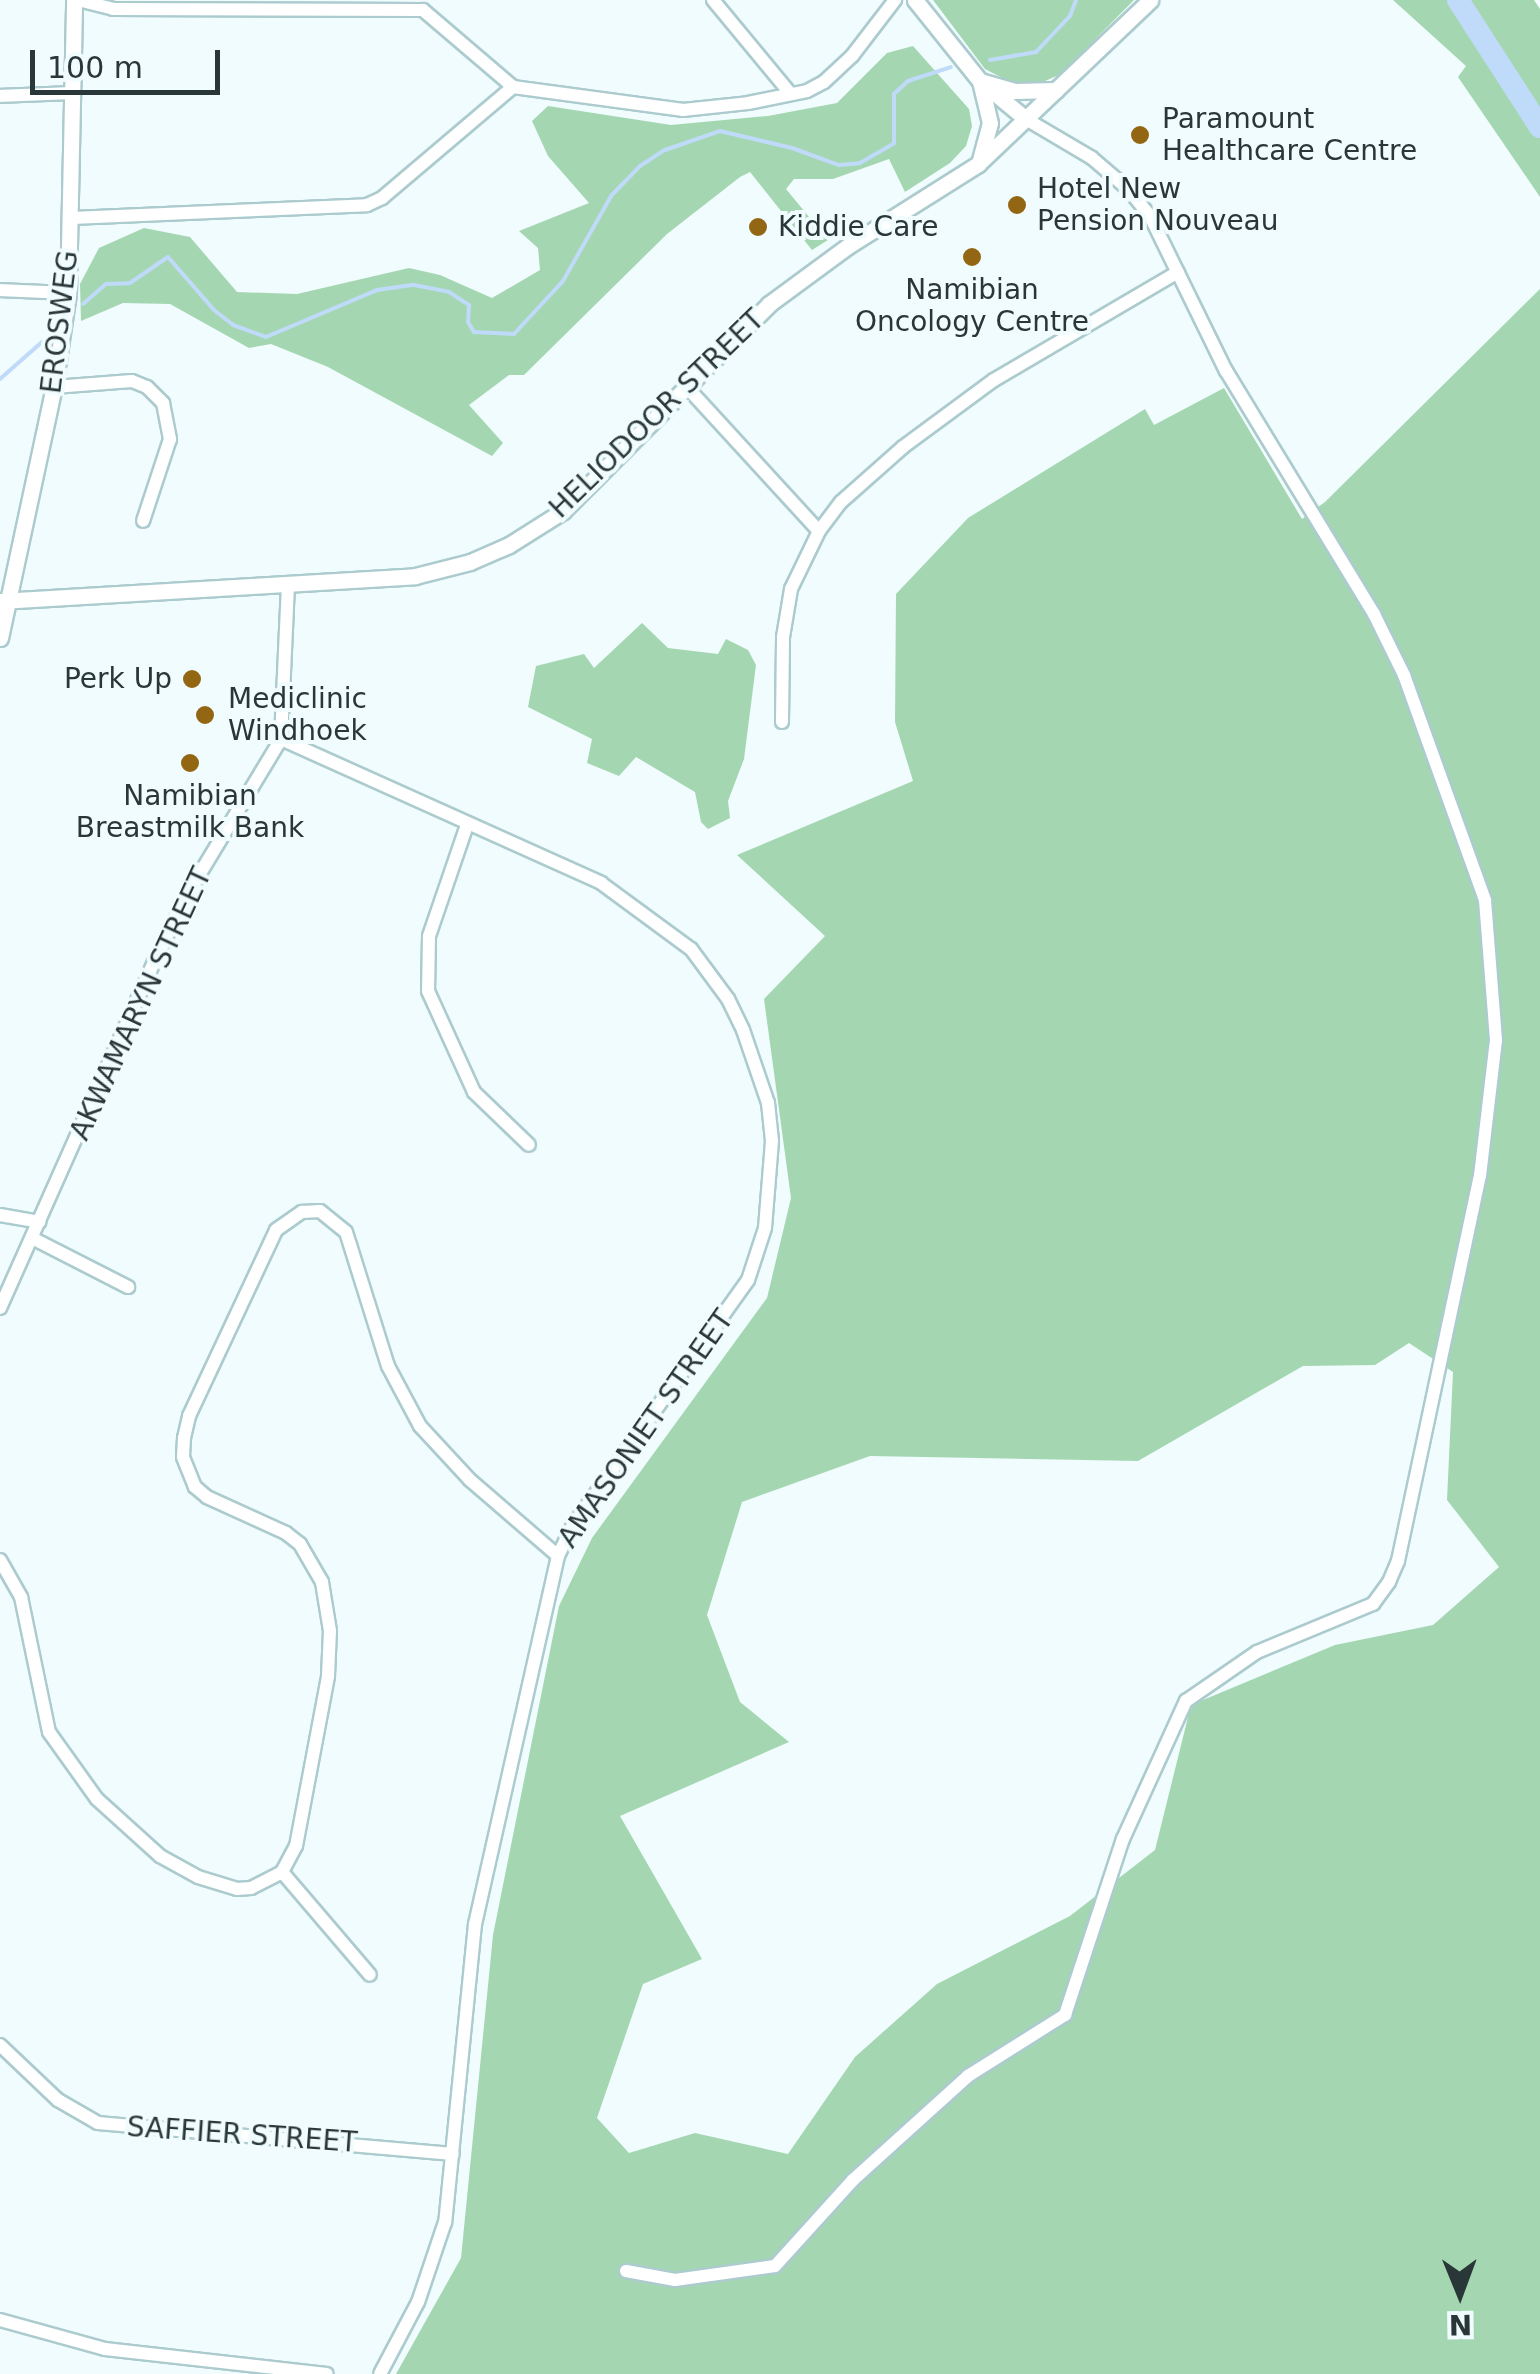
<!DOCTYPE html>
<html>
<head>
<meta charset="utf-8">
<style>
  body { margin:0 }
  #map { position:relative; width:1540px; height:2374px; overflow:hidden; background:#f0fcfd; font-family:"DejaVu Sans",sans-serif }
  div>[style] { position:absolute }
  .green>* { inset:0; background:#a4d7b1 }
  .stream>* { height:4px; margin:-2px; padding:0 2px; transform-origin:2px; border-radius:2px; background:#c0dafa }
  .river>* { height:22px; margin:-11px; padding:0 11px; transform-origin:11px; border-radius:11px; background:#c0dafa }
  .roads { filter:drop-shadow(2px 0 #accbce) drop-shadow(-2px 0 #accbce) drop-shadow(0 2px #accbce) drop-shadow(0 -2px #accbce) }
  .minor>* { height:12px; margin:-6px; padding:0 6px; transform-origin:6px; border-radius:6px; background:#fff }
  .tertiary>* { height:15px; margin:-7.5px; padding:0 7.5px; transform-origin:7.5px; border-radius:7.5px; background:#fff }
  .dots>* { width:28px; height:28px; translate:-50% -50%; box-sizing:border-box; border:5px solid #f0fcfd; border-radius:50% }
  span { translate:-50% -50%; white-space:nowrap; text-align:center; line-height:1.15; -webkit-text-stroke:8px #f0fcfd; paint-order:stroke }
  .poi-label { font-size:28px; color:#2a3738 }
  .left { translate:0 -50%; text-align:left }
  .right { translate:-100% -50%; text-align:right }
  .street-label { font-size:28px; color:#2a3738 }
  .north { position:absolute; left:1410px; top:2244px; width:100px; height:100px; -webkit-text-stroke:8px #f0fcfd; paint-order:stroke; rotate:179deg; font-size:28px; font-weight:700; line-height:40px; text-align:center; color:#2a3738 }
  .north::after { content:''; display:block; margin:auto; width:35px; height:45px; background:#2a3738; clip-path:polygon(50% 0,100% 100%,50% 72%,0 100%) }
  .scale { position:absolute; left:30px; top:50px; width:190px; height:45px; box-sizing:border-box; border:5px solid #2a3738; border-top:0; padding-left:12px; font-size:30px; line-height:35px; white-space:nowrap; color:#2a3738; -webkit-text-stroke:8px #f0fcfd; paint-order:stroke }
</style>
</head>
<body>
<div id="map">
  <div class="green">
    <i style="clip-path:polygon(933px 0,1134px 0,1061px 74px,1036px 85px,1010px 82px,985px 69px)"></i>
    <i style="clip-path:polygon(1393px 0,1534px 0,1540px 9px,1540px 197px,1458px 77px,1466px 66px)"></i>
    <i style="clip-path:polygon(913px 46px,969px 109px,972px 126px,966px 146px,950px 163px,905px 192px,889px 159px,833px 179px,794px 179px,786px 189px,828px 240px,812px 250px,750px 172px,740px 177px,667px 234px,524px 375px,509px 375px,469px 405px,503px 443px,492px 456px,328px 367px,271px 344px,249px 348px,170px 304px,123px 303px,81px 321px,80px 284px,99px 248px,144px 228px,190px 237px,237px 292px,297px 294px,409px 268px,440px 275px,492px 298px,540px 270px,538px 248px,519px 231px,589px 203px,548px 156px,532px 121px,548px 106px,671px 125px,768px 116px,837px 103px,887px 53px)"></i>
    <i style="clip-path:polygon(evenodd,1540px 289px,1540px 2374px,396px 2374px,461px 2258px,493px 1935px,559px 1606px,592px 1538px,767px 1298px,791px 1198px,764px 999px,825px 936px,737px 855px,913px 781px,895px 722px,896px 594px,968px 518px,1145px 409px,1154px 425px,1224px 388px,1302px 519px,1325px 502px,1540px 289px,1409px 1343px,1453px 1372px,1447px 1500px,1499px 1567px,1433px 1625px,1335px 1645px,1191px 1705px,1155px 1850px,1070px 1916px,937px 1984px,855px 2057px,788px 2154px,695px 2133px,629px 2153px,597px 2118px,643px 1984px,702px 1959px,620px 1816px,789px 1742px,740px 1702px,707px 1615px,742px 1502px,870px 1456px,1138px 1461px,1303px 1366px,1375px 1365px,1409px 1343px)"></i>
    <i style="clip-path:polygon(642px 623px,668px 648px,718px 654px,726px 639px,748px 650px,756px 665px,744px 759px,728px 801px,730px 818px,708px 829px,701px 822px,695px 792px,636px 757px,619px 776px,587px 763px,592px 739px,528px 707px,536px 666px,584px 654px,594px 668px)"></i>
  </div>
  <div class="stream">
    <i style="left:990px;top:60px;width:47px;rotate:-9.9deg"></i>
    <i style="left:1036px;top:52px;width:50px;rotate:-46.6deg"></i>
    <i style="left:1070px;top:16px;width:17px;rotate:-69deg"></i>
    <i style="left:83px;top:304px;width:30px;rotate:-41deg"></i>
    <i style="left:106px;top:284px;width:24px;rotate:-2deg"></i>
    <i style="left:130px;top:283px;width:46px;rotate:-34.4deg"></i>
    <i style="left:168px;top:257px;width:70px;rotate:49deg"></i>
    <i style="left:214px;top:310px;width:24px;rotate:38deg"></i>
    <i style="left:233px;top:325px;width:35px;rotate:20deg"></i>
    <i style="left:266px;top:337px;width:121px;rotate:-22.9deg"></i>
    <i style="left:377px;top:290px;width:37px;rotate:-8deg"></i>
    <i style="left:414px;top:285px;width:36px;rotate:11deg"></i>
    <i style="left:449px;top:292px;width:24px;rotate:33deg"></i>
    <i style="left:469px;top:305px;width:17px;rotate:93deg"></i>
    <i style="left:468px;top:322px;width:12px;rotate:59deg"></i>
    <i style="left:474px;top:332px;width:40px;rotate:2.9deg"></i>
    <i style="left:514px;top:334px;width:72px;rotate:-47.2deg"></i>
    <i style="left:563px;top:281px;width:98px;rotate:-60.5deg"></i>
    <i style="left:611px;top:196px;width:42px;rotate:-46deg"></i>
    <i style="left:640px;top:166px;width:30px;rotate:-33deg"></i>
    <i style="left:665px;top:150px;width:58px;rotate:-19.1deg"></i>
    <i style="left:720px;top:131px;width:74px;rotate:13.3deg"></i>
    <i style="left:792px;top:148px;width:50px;rotate:19.9deg"></i>
    <i style="left:839px;top:165px;width:21px;rotate:-5deg"></i>
    <i style="left:860px;top:163px;width:39px;rotate:-30deg"></i>
    <i style="left:894px;top:143px;width:49px;rotate:-90deg"></i>
    <i style="left:894px;top:94px;width:19px;rotate:-43deg"></i>
    <i style="left:908px;top:81px;width:45px;rotate:-18deg"></i>
    <i style="left:0;top:379px;width:56px;rotate:-41.4deg"></i>
  </div>
  <div class="river">
    <i style="left:1458px;top:0;width:151px;rotate:57.2deg"></i>
  </div>
  <div class="roads">
    <div class="minor">
      <i style="left:78px;top:0;width:36px;rotate:14deg"></i>
      <i style="left:113px;top:9px;width:310px;rotate:0.2deg"></i>
      <i style="left:423px;top:10px;width:118px;rotate:40.5deg"></i>
      <i style="left:513px;top:87px;width:172px;rotate:7.7deg"></i>
      <i style="left:683px;top:110px;width:65px;rotate:-6.1deg"></i>
      <i style="left:748px;top:103px;width:60px;rotate:-11.5deg"></i>
      <i style="left:807px;top:91px;width:19px;rotate:-28deg"></i>
      <i style="left:824px;top:82px;width:38px;rotate:-43deg"></i>
      <i style="left:852px;top:56px;width:71px;rotate:-52.5deg"></i>
      <i style="left:713px;top:0;width:121px;rotate:50.4deg"></i>
      <i style="left:0;top:96px;width:72px;rotate:-2.4deg"></i>
      <i style="left:72px;top:218px;width:295px;rotate:-2.5deg"></i>
      <i style="left:367px;top:205px;width:17px;rotate:-25deg"></i>
      <i style="left:382px;top:198px;width:172px;rotate:-40.3deg"></i>
      <i style="left:0;top:290px;width:68px;rotate:2.5deg"></i>
      <i style="left:685px;top:385px;width:198px;rotate:47.5deg"></i>
      <i style="left:54px;top:387px;width:78px;rotate:-4.4deg"></i>
      <i style="left:132px;top:381px;width:16px;rotate:22deg"></i>
      <i style="left:147px;top:387px;width:23px;rotate:45deg"></i>
      <i style="left:163px;top:403px;width:37px;rotate:79deg"></i>
      <i style="left:170px;top:439px;width:86px;rotate:108.2deg"></i>
      <i style="left:782px;top:722px;width:85px;rotate:-89.3deg"></i>
      <i style="left:783px;top:637px;width:49px;rotate:-80.5deg"></i>
      <i style="left:791px;top:589px;width:64px;rotate:-64.2deg"></i>
      <i style="left:819px;top:531px;width:36px;rotate:-53deg"></i>
      <i style="left:841px;top:502px;width:83px;rotate:-41.6deg"></i>
      <i style="left:903px;top:447px;width:113px;rotate:-36.4deg"></i>
      <i style="left:994px;top:380px;width:213px;rotate:-30.4deg"></i>
      <i style="left:281px;top:739px;width:351px;rotate:24.2deg"></i>
      <i style="left:601px;top:883px;width:112px;rotate:36.3deg"></i>
      <i style="left:691px;top:949px;width:62px;rotate:53.5deg"></i>
      <i style="left:728px;top:999px;width:34px;rotate:64deg"></i>
      <i style="left:743px;top:1030px;width:77px;rotate:71.1deg"></i>
      <i style="left:768px;top:1103px;width:38px;rotate:84deg"></i>
      <i style="left:772px;top:1141px;width:87px;rotate:94.6deg"></i>
      <i style="left:765px;top:1228px;width:55px;rotate:108.1deg"></i>
      <i style="left:748px;top:1280px;width:301px;rotate:125.5deg"></i>
      <i style="left:573px;top:1525px;width:34px;rotate:116deg"></i>
      <i style="left:558px;top:1556px;width:377px;rotate:102.7deg"></i>
      <i style="left:475px;top:1924px;width:300px;rotate:95.7deg"></i>
      <i style="left:445px;top:2222px;width:84px;rotate:108.6deg"></i>
      <i style="left:418px;top:2302px;width:81px;rotate:117.8deg"></i>
      <i style="left:467px;top:825px;width:117px;rotate:108.9deg"></i>
      <i style="left:429px;top:936px;width:55px;rotate:91deg"></i>
      <i style="left:428px;top:991px;width:111px;rotate:65.5deg"></i>
      <i style="left:474px;top:1092px;width:76px;rotate:43.9deg"></i>
      <i style="left:0;top:1215px;width:40px;rotate:10deg"></i>
      <i style="left:32px;top:1238px;width:108px;rotate:27deg"></i>
      <i style="left:0;top:1308px;width:379px;rotate:-66deg"></i>
      <i style="left:154px;top:962px;width:75px;rotate:-63.8deg"></i>
      <i style="left:187px;top:895px;width:182px;rotate:-58.9deg"></i>
      <i style="left:281px;top:739px;width:154px;rotate:-87.4deg"></i>
      <i style="left:0;top:1560px;width:43px;rotate:60.4deg"></i>
      <i style="left:21px;top:1597px;width:138px;rotate:78.3deg"></i>
      <i style="left:49px;top:1732px;width:82px;rotate:54.4deg"></i>
      <i style="left:97px;top:1799px;width:85px;rotate:42.1deg"></i>
      <i style="left:160px;top:1856px;width:43px;rotate:28.9deg"></i>
      <i style="left:198px;top:1877px;width:41px;rotate:17.1deg"></i>
      <i style="left:237px;top:1889px;width:14px;rotate:-4deg"></i>
      <i style="left:251px;top:1888px;width:35px;rotate:-27deg"></i>
      <i style="left:282px;top:1872px;width:30px;rotate:-62deg"></i>
      <i style="left:296px;top:1846px;width:173px;rotate:-79.3deg"></i>
      <i style="left:328px;top:1676px;width:45px;rotate:-87.5deg"></i>
      <i style="left:330px;top:1631px;width:50px;rotate:-99.3deg"></i>
      <i style="left:322px;top:1582px;width:44px;rotate:-120.1deg"></i>
      <i style="left:300px;top:1544px;width:18px;rotate:-142deg"></i>
      <i style="left:286px;top:1533px;width:87px;rotate:-155.5deg"></i>
      <i style="left:207px;top:1497px;width:16px;rotate:-140deg"></i>
      <i style="left:195px;top:1487px;width:32px;rotate:-112deg"></i>
      <i style="left:183px;top:1457px;width:19px;rotate:-87deg"></i>
      <i style="left:184px;top:1438px;width:23px;rotate:-77deg"></i>
      <i style="left:189px;top:1416px;width:205px;rotate:-64.9deg"></i>
      <i style="left:276px;top:1230px;width:32px;rotate:-35deg"></i>
      <i style="left:302px;top:1212px;width:18px;rotate:-3deg"></i>
      <i style="left:320px;top:1211px;width:33px;rotate:39deg"></i>
      <i style="left:346px;top:1232px;width:140px;rotate:72.6deg"></i>
      <i style="left:388px;top:1366px;width:68px;rotate:61.9deg"></i>
      <i style="left:420px;top:1426px;width:74px;rotate:47.2deg"></i>
      <i style="left:470px;top:1480px;width:116px;rotate:40.8deg"></i>
      <i style="left:282px;top:1872px;width:135px;rotate:49.5deg"></i>
      <i style="left:0;top:2045px;width:80px;rotate:43.5deg"></i>
      <i style="left:58px;top:2100px;width:46px;rotate:29.9deg"></i>
      <i style="left:98px;top:2123px;width:356px;rotate:5deg"></i>
      <i style="left:626px;top:2271px;width:50px;rotate:10.4deg"></i>
      <i style="left:675px;top:2280px;width:101px;rotate:-8deg"></i>
      <i style="left:775px;top:2266px;width:116px;rotate:-47.8deg"></i>
      <i style="left:853px;top:2180px;width:155px;rotate:-42.1deg"></i>
      <i style="left:968px;top:2076px;width:115px;rotate:-32.2deg"></i>
      <i style="left:1065px;top:2015px;width:185px;rotate:-71.8deg"></i>
      <i style="left:1123px;top:1839px;width:152px;rotate:-65.5deg"></i>
      <i style="left:1186px;top:1701px;width:86px;rotate:-34.6deg"></i>
      <i style="left:1257px;top:1652px;width:126px;rotate:-22.5deg"></i>
      <i style="left:1373px;top:1604px;width:27px;rotate:-54deg"></i>
      <i style="left:1389px;top:1582px;width:23px;rotate:-67deg"></i>
      <i style="left:1398px;top:1561px;width:394px;rotate:-78deg"></i>
      <i style="left:1480px;top:1176px;width:137px;rotate:-83.3deg"></i>
      <i style="left:1496px;top:1040px;width:140px;rotate:-94.5deg"></i>
      <i style="left:1485px;top:900px;width:239px;rotate:-109.8deg"></i>
      <i style="left:1404px;top:675px;width:68px;rotate:-116.2deg"></i>
      <i style="left:1374px;top:614px;width:285px;rotate:-121.3deg"></i>
      <i style="left:1226px;top:371px;width:173px;rotate:-116.1deg"></i>
      <i style="left:1150px;top:216px;width:35px;rotate:-129deg"></i>
      <i style="left:1128px;top:189px;width:48px;rotate:-139.3deg"></i>
      <i style="left:1092px;top:158px;width:77px;rotate:-149.4deg"></i>
      <i style="left:0;top:2320px;width:109px;rotate:15.4deg"></i>
      <i style="left:105px;top:2349px;width:223px;rotate:6.4deg"></i>
    </div>
    <div class="tertiary">
      <i style="left:915px;top:0;width:104px;rotate:51.3deg"></i>
      <i style="left:980px;top:81px;width:60px;rotate:39.6deg"></i>
      <i style="left:980px;top:160px;width:38px;rotate:-75deg"></i>
      <i style="left:990px;top:123px;width:43px;rotate:-103.4deg"></i>
      <i style="left:980px;top:81px;width:36px;rotate:16deg"></i>
      <i style="left:1015px;top:91px;width:41px;rotate:-1.4deg"></i>
      <i style="left:0;top:601px;width:416px;rotate:-3.4deg"></i>
      <i style="left:415px;top:576px;width:57px;rotate:-14.3deg"></i>
      <i style="left:470px;top:562px;width:43px;rotate:-23.6deg"></i>
      <i style="left:509px;top:545px;width:64px;rotate:-32.2deg"></i>
      <i style="left:563px;top:511px;width:292px;rotate:-45.1deg"></i>
      <i style="left:769px;top:304px;width:98px;rotate:-36.3deg"></i>
      <i style="left:848px;top:246px;width:154px;rotate:-32.2deg"></i>
      <i style="left:978px;top:164px;width:238px;rotate:-43.6deg"></i>
      <i style="left:0;top:638px;width:257px;rotate:-77.9deg"></i>
      <i style="left:54px;top:387px;width:95px;rotate:-81.5deg"></i>
      <i style="left:68px;top:293px;width:293px;rotate:-88.8deg"></i>
    </div>
  </div>
  <div class="dots">
    <i style="left:1140px;top:135px;background:#936613"></i>
    <i style="left:1017px;top:205px;background:#936613"></i>
    <i style="left:758px;top:227px;background:#936613"></i>
    <i style="left:972px;top:257px;background:#936613"></i>
    <i style="left:192px;top:679px;background:#936613"></i>
    <i style="left:205px;top:715px;background:#936613"></i>
    <i style="left:190px;top:763px;background:#936613"></i>
  </div>
  <div class="poi-label">
    <span class="left" style="left:1162px;top:135px">Paramount<br>Healthcare Centre</span>
    <span class="left" style="left:1037px;top:205px">Hotel New<br>Pension Nouveau</span>
    <span class="left" style="left:778px;top:227px">Kiddie Care</span>
    <span style="left:972px;top:306px">Namibian<br>Oncology Centre</span>
    <span class="right" style="left:172px;top:679px">Perk Up</span>
    <span class="left" style="left:228px;top:715px">Mediclinic<br>Windhoek</span>
    <span style="left:190px;top:812px">Namibian<br>Breastmilk Bank</span>
  </div>
  <div class="street-label">
    <span style="left:60px;top:322px;rotate:-83deg">EROSWEG</span>
    <span style="left:657px;top:414px;rotate:-44deg">HELIODOOR STREET</span>
    <span style="left:141px;top:1004px;rotate:-65deg">AKWAMARYN STREET</span>
    <span style="left:646px;top:1429px;rotate:-55deg">AMASONIET STREET</span>
    <span style="left:242px;top:2135px;rotate:4deg">SAFFIER STREET</span>
  </div>
  <div class="north">N</div>
  <div class="scale">100 m</div>
</div>
</body>
</html>
